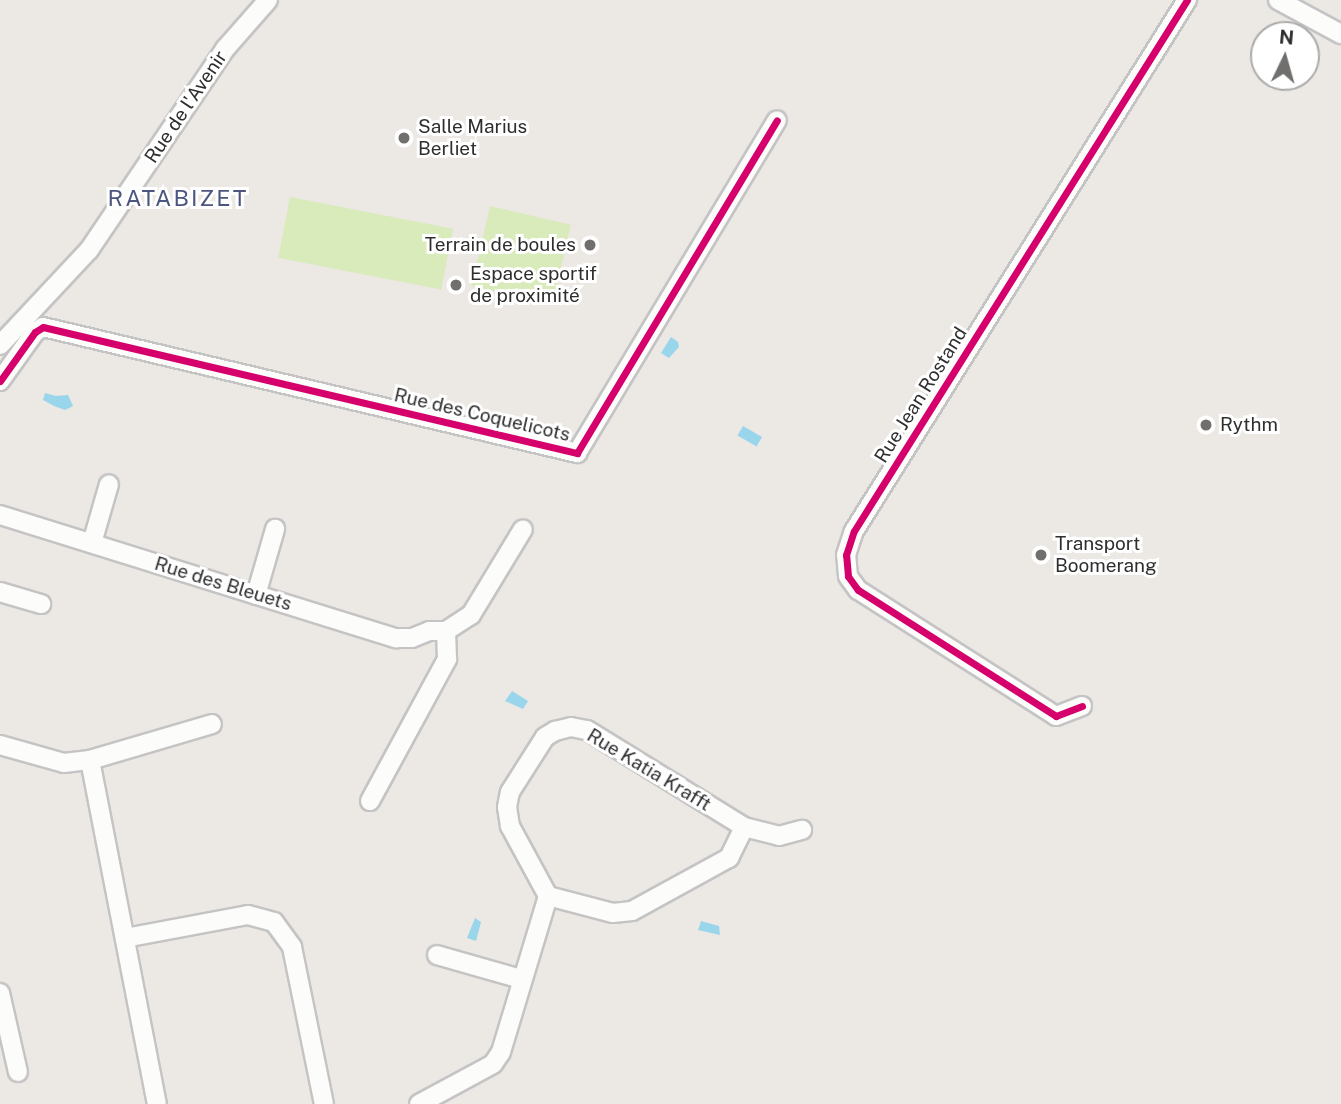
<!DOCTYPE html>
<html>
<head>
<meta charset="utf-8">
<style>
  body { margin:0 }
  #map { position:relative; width:1341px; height:1104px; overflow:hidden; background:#ece8e4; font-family:"Public Sans",sans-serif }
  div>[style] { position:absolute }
  .pitch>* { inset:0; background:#d9eabb; transform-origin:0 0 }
  .water>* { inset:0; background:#99d6ec; transform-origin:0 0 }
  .roads { filter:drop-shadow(2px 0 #c5c4c5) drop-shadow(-2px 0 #c5c4c5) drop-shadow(0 2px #c5c4c5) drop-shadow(0 -2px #c5c4c5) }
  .street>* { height:18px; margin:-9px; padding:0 9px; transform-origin:9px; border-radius:9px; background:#fcfcfb }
  .cycleway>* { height:7px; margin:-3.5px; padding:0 3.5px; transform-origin:3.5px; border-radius:3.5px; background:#d6006c }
  .dots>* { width:19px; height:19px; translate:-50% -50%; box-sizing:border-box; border:4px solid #fff; border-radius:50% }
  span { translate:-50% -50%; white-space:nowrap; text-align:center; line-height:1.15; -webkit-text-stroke:6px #fff; paint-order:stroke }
  .street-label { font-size:19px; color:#2e2e2e }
  .poi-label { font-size:19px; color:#2e2e2e }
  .left { translate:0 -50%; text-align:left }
  .right { translate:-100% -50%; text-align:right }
  .quarter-label { font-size:23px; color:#4d5680; letter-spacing:2px }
  .north { position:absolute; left:1250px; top:21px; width:70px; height:70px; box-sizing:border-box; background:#fff; border:2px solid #ababab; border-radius:50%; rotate:5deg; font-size:19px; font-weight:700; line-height:28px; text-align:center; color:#2e2e2e }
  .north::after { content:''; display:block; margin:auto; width:24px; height:32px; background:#706f6e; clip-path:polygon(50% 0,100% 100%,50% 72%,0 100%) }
</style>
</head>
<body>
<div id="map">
  <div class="pitch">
    <i style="left:290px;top:197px;width:166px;height:62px;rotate:11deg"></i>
    <i style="left:490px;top:206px;width:83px;height:82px;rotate:13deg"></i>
  </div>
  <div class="water">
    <i style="clip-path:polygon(671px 337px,678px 342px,679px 347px,669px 358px,661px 353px)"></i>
    <i style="clip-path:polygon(45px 393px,56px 396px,68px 395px,73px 406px,65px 410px,54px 406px,43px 400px)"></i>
    <i style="left:743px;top:426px;width:22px;height:11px;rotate:30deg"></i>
    <i style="clip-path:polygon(512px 691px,528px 701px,523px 709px,505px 701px)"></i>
    <i style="clip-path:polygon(475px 918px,481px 922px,476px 941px,467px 938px)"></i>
    <i style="clip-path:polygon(701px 921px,719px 926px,720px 935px,698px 930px)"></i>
  </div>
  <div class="roads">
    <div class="street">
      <i style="left:1278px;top:0;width:72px;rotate:28.4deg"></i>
      <i style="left:0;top:345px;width:130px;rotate:-46.9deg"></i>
      <i style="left:89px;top:250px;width:243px;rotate:-55.9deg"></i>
      <i style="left:225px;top:49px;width:65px;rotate:-48.7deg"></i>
      <i style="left:0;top:381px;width:60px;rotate:-54.5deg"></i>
      <i style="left:35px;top:332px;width:9px;rotate:-32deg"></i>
      <i style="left:43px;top:327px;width:549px;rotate:13.28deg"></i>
      <i style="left:577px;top:453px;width:388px;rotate:-59deg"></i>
      <i style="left:0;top:515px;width:415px;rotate:17.3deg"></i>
      <i style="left:396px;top:638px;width:16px"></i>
      <i style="left:412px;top:638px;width:18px;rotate:-22deg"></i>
      <i style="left:429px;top:631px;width:17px"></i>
      <i style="left:92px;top:543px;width:61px;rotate:-73.9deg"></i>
      <i style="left:0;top:592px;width:43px;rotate:16.3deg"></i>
      <i style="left:256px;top:595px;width:69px;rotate:-73.9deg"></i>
      <i style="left:1082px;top:706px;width:28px;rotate:159deg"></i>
      <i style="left:1056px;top:716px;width:235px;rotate:-147.5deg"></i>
      <i style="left:858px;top:590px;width:17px;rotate:-126deg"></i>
      <i style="left:848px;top:576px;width:21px;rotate:-95deg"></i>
      <i style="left:846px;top:555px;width:25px;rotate:-72deg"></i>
      <i style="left:854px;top:531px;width:627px;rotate:-57.91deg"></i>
      <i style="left:0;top:745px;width:66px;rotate:15.7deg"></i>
      <i style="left:64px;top:763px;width:26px;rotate:-7deg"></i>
      <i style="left:90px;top:760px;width:127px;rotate:-16.4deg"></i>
      <i style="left:90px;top:760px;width:350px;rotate:79deg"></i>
      <i style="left:370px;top:801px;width:162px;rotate:-61.5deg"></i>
      <i style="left:447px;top:659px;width:28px;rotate:-92deg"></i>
      <i style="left:446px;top:631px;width:30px;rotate:-33deg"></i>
      <i style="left:471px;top:615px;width:100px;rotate:-58.8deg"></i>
      <i style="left:548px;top:896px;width:80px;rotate:-118.5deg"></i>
      <i style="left:510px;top:826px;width:19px;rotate:-99deg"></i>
      <i style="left:507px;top:807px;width:15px;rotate:-79deg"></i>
      <i style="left:510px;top:792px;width:65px;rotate:-57.5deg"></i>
      <i style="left:545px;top:737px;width:12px;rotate:-31deg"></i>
      <i style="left:555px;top:731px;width:16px;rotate:-14deg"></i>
      <i style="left:571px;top:727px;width:16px;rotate:11deg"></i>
      <i style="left:587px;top:730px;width:185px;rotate:31.7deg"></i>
      <i style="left:744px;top:827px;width:36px;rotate:14deg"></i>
      <i style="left:779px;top:836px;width:24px;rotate:-15deg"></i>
      <i style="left:125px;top:938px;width:125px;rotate:-10.6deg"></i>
      <i style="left:248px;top:915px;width:27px;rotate:15deg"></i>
      <i style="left:274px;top:922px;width:31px;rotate:54deg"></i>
      <i style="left:292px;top:947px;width:160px;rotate:78.5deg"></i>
      <i style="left:437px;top:955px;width:87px;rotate:15.9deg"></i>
      <i style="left:0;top:993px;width:81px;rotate:77.2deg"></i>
      <i style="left:419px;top:1104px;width:84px;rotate:-28.4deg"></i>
      <i style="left:493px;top:1064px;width:14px;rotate:-56deg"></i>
      <i style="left:501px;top:1052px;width:163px;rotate:-73.2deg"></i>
      <i style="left:548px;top:896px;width:67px;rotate:14.7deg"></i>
      <i style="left:613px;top:913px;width:19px;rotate:-6deg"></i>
      <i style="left:632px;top:911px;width:111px;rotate:-28.7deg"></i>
      <i style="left:729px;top:858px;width:34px;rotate:-64deg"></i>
    </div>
  </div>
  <div class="cycleway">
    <i style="left:0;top:381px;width:60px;rotate:-54.5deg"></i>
    <i style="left:35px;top:332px;width:9px;rotate:-32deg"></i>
    <i style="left:43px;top:327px;width:549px;rotate:13.28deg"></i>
    <i style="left:577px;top:453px;width:388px;rotate:-59deg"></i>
    <i style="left:1082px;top:706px;width:28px;rotate:159deg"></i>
    <i style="left:1056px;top:716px;width:235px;rotate:-147.5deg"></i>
    <i style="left:858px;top:590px;width:17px;rotate:-126deg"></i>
    <i style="left:848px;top:576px;width:21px;rotate:-95deg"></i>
    <i style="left:846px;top:555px;width:25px;rotate:-72deg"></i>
    <i style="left:854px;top:531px;width:627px;rotate:-57.91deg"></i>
  </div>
  <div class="dots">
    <i style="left:404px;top:138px;background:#706f6e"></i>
    <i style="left:590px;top:245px;background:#706f6e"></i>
    <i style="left:456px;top:285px;background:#706f6e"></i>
    <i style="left:1206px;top:425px;background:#706f6e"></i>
    <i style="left:1041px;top:555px;background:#706f6e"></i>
  </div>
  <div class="street-label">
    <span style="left:186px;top:107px;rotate:-56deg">Rue de l'Avenir</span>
    <span style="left:921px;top:395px;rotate:-58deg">Rue Jean Rostand</span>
    <span style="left:482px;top:415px;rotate:13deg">Rue des Coquelicots</span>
    <span style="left:223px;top:584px;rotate:17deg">Rue des Bleuets</span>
    <span style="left:649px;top:770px;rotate:31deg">Rue Katia Krafft</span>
  </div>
  <div class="poi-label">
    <span class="left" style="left:418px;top:138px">Salle Marius<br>Berliet</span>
    <span class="right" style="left:576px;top:245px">Terrain de boules</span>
    <span class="left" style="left:470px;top:285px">Espace sportif<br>de proximité</span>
    <span class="left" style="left:1220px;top:425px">Rythm</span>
    <span class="left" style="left:1055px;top:555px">Transport<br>Boomerang</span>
  </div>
  <div class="quarter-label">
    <span style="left:178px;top:198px">RATABIZET</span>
  </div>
  <div class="north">N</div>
</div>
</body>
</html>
